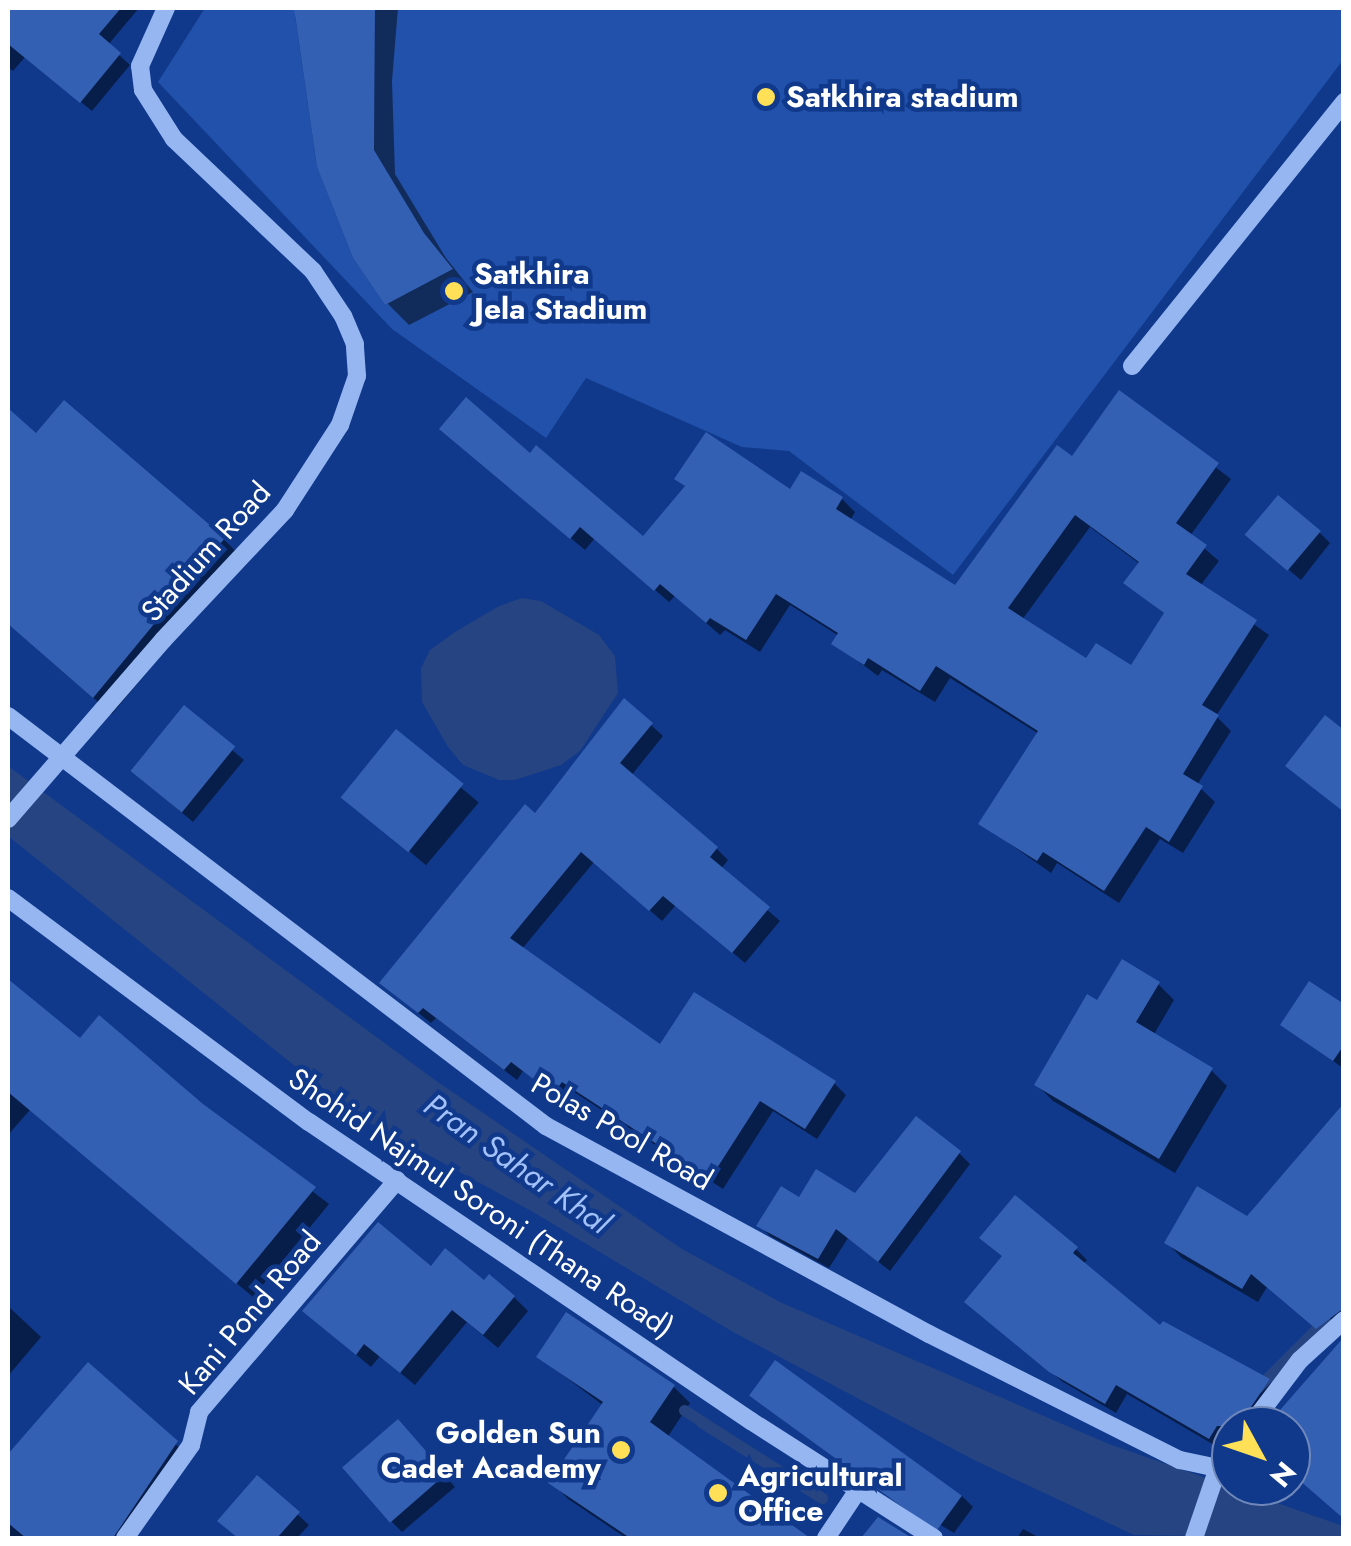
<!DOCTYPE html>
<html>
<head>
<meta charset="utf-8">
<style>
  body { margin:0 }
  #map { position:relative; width:1351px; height:1546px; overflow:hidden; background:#10398b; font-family:Jost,sans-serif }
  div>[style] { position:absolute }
  .green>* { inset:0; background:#2151ab }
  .water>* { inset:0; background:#254481 }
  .shadow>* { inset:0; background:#0007; transform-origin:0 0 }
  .stream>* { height:11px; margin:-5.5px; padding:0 5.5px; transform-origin:5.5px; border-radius:5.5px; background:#254481 }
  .building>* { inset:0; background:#3460b3; transform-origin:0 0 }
  .minor>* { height:18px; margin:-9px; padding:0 9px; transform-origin:9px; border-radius:9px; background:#96b6f2 }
  .dots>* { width:28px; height:28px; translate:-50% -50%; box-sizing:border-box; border:5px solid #10398b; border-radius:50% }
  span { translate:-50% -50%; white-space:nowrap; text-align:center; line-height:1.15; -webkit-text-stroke:9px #10398b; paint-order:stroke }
  .poi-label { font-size:30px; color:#fff; font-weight:700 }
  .left { translate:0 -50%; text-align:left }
  .right { translate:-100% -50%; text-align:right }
  .street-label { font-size:30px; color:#fff }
  .water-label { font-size:32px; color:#a2c1f9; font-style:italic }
  .frame { position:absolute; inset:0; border:10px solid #fff; pointer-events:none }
  .north { position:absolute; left:1211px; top:1406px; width:100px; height:100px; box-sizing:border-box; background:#10398b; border:2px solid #7088b9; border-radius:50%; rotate:130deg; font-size:28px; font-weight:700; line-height:40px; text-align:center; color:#fff }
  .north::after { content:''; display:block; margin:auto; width:35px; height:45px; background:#ffe057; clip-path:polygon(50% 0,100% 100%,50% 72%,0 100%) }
</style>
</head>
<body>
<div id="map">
  <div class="green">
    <i style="clip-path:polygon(205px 8px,298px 8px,295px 16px,317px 167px,353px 258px,385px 305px,453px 269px,424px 233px,374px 150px,375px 8px,1343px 8px,1343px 60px,953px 575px,789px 451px,742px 447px,586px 378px,546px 438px,392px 329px,158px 82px)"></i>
  </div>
  <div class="water">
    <i style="clip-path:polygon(522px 598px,541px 601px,599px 635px,615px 656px,618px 693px,580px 751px,561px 765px,515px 780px,499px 780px,463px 765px,448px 747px,422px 702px,421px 668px,430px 650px,455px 632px,499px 606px)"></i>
    <i style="clip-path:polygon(8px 766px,435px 1080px,682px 1249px,782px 1303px,1109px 1444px,1343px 1526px,1343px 1538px,1134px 1535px,974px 1460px,733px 1332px,533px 1212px,357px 1116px,8px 836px)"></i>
  </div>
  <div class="shadow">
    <i style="clip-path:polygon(8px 8px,139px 8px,108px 45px,130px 65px,92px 111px,25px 57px,13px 71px,8px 67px)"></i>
    <i style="clip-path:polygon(301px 8px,398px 8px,392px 81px,395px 174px,446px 258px,473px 292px,409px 325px,387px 303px,298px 16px)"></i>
    <i style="clip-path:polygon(evenodd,1119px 394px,1231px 479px,1190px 536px,1219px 561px,1200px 586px,1269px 635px,1216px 716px,1231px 731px,1197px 785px,1215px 802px,1183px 853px,1160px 839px,1119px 903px,1057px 863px,1051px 873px,982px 824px,1039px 734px,950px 678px,935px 702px,882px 670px,878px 676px,835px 644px,839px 636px,790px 605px,760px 652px,725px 630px,720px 635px,675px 596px,669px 602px,595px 538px,585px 550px,456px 442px,530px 456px,643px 539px,687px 488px,678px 479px,842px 499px,855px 512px,850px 521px,956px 589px,1072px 459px,1119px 394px,1090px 527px,1140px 564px,1126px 583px,1166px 615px,1131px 669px,1087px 662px,1022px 620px,1090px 527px)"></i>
    <i style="clip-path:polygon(8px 412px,36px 436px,224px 539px,242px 558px,112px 714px,8px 624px)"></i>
    <i style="clip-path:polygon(1319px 532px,1330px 543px,1301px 580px,1260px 546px)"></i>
    <i style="clip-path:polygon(184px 709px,244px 760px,193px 822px,144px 781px)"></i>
    <i style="clip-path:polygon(651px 725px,663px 736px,631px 776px,717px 849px,728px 860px,721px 869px,780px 921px,745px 963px,676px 905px,662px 921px,594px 862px,522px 949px,661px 1048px,834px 1083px,846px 1095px,817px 1139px,773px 1111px,723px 1189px,574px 1092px,566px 1103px,523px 1071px,517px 1080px,436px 1018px,431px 1023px,394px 994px,536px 816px)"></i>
    <i style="left:396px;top:733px;width:108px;height:82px;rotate:40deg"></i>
    <i style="clip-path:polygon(8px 982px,80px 1041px,201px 1106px,329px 1204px,253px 1297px,30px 1110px,8px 1135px)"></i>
    <i style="clip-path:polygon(1158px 984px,1174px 1000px,1153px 1036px,1211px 1070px,1227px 1086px,1175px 1173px,1053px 1101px,1037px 1085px,1098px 1004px)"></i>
    <i style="clip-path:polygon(1344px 1007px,1344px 1069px,1284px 1024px)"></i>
    <i style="clip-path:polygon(1344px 1135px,1344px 1333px,1332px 1342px,1267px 1287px,1258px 1302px,1182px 1258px,1167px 1243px,1248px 1219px)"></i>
    <i style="clip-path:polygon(959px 1153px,970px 1164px,890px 1271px,848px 1238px,829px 1268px,770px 1236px,759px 1225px,799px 1200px,856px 1197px)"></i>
    <i style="clip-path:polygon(1015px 1198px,1076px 1249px,1087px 1260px,1083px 1265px,1161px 1329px,1268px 1381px,1279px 1392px,1256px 1426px,1236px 1423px,1221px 1449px,1127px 1394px,1116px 1413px,1063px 1382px,979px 1313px,1004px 1257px)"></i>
    <i style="clip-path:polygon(431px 1269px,484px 1283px,514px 1297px,528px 1311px,498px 1348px,467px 1322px,415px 1385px,380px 1356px,371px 1367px,319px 1324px)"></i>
    <i style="clip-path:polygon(8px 1306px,41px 1337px,8px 1376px)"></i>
    <i style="clip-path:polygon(539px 1357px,674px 1387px,690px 1403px,667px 1438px,801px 1538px,626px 1538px,568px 1499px,552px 1482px,604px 1406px)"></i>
    <i style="clip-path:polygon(88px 1366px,190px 1457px,133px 1538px,8px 1538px,8px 1460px)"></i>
    <i style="clip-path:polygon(753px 1395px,962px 1496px,973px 1507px,954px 1533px,895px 1498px)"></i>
    <i style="clip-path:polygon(409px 1433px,455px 1487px,402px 1532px,391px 1521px)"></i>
    <i style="clip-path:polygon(258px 1478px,309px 1525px,297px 1538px,240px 1538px,221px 1521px)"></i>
    <i style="clip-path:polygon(1023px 1529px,1040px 1538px,1017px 1538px)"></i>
  </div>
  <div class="stream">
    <i style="left:1257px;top:1388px;width:96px;rotate:-45deg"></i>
    <i style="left:684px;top:1410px;width:164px;rotate:32.5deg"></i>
    <i style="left:822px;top:1498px;width:143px;rotate:-147.9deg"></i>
    <i style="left:1210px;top:1469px;width:61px;rotate:-64.7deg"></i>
  </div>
  <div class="building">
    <i style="clip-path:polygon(8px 8px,121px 8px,99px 34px,121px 53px,80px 103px,8px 44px)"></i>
    <i style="clip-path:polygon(294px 8px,375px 8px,374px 150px,424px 233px,453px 269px,385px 305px,353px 258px,317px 167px)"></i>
    <i style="clip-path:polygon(evenodd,1119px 390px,1219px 463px,1176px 523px,1207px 545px,1186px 574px,1257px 620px,1202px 705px,1219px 715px,1183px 774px,1203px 786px,1169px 842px,1146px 827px,1104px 891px,1043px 852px,1037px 861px,978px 824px,1038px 731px,936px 666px,920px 691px,868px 658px,864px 665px,831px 644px,838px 633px,776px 594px,746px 640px,710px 618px,706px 623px,660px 584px,654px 591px,580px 527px,570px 539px,439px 429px,466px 397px,530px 453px,536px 445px,643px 536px,685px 486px,674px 479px,706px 432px,790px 489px,801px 471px,843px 497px,836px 509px,955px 585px,1057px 445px,1072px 456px,1119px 390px,1075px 515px,1139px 562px,1123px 583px,1164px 613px,1131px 665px,1096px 643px,1086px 658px,1008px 608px,1075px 515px)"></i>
    <i style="clip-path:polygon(64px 400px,225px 538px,93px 698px,8px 624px,8px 408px,36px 433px)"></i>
    <i style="left:1278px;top:495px;width:56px;height:52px;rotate:40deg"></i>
    <i style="clip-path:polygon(624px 698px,653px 723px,620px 763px,718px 847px,710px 857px,770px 907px,732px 953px,663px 896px,649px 911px,581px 852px,510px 938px,660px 1044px,694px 992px,836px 1081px,805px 1129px,760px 1101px,710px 1179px,562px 1082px,553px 1094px,511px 1062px,504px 1070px,423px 1008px,418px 1013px,379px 983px,525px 804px,535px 813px)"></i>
    <i style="left:184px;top:705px;width:66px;height:85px;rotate:39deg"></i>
    <i style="clip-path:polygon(1325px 715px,1344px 730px,1344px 812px,1285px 766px)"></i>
    <i style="left:396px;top:729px;width:87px;height:88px;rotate:39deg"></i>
    <i style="clip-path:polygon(1122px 959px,1160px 982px,1136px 1022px,1213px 1068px,1159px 1159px,1034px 1085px,1087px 994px,1097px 1000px)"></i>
    <i style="clip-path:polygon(8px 979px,80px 1038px,99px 1015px,203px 1104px,316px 1187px,236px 1284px,8px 1092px)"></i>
    <i style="clip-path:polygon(1309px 981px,1344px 1004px,1344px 1045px,1333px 1061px,1280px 1025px)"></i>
    <i style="clip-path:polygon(1344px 1103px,1344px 1308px,1316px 1329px,1251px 1274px,1242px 1289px,1164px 1243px,1197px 1186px,1247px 1216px)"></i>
    <i style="clip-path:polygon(916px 1116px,961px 1151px,878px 1262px,836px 1229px,818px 1259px,756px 1226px,781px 1186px,799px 1197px,816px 1169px,855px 1193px)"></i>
    <i style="clip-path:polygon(1015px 1195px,1078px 1247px,1073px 1253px,1160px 1325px,1163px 1321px,1270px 1379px,1238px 1426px,1217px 1426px,1209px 1439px,1116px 1385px,1105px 1404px,1049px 1372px,964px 1302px,1002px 1256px,979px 1238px)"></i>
    <i style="clip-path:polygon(378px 1222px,431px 1266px,445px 1248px,484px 1280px,489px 1274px,515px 1296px,483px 1335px,452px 1310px,400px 1373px,364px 1344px,356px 1355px,302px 1311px)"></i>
    <i style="clip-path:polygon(566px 1312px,675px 1385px,650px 1422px,810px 1538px,630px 1538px,548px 1483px,603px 1402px,536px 1357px)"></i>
    <i style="clip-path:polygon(1344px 1337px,1344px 1519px,1291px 1473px,1291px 1426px,1266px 1426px)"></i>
    <i style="left:775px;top:1360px;width:231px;height:44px;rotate:36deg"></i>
    <i style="clip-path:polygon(88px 1362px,178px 1441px,113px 1538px,26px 1538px,8px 1523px,8px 1454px)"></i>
    <i style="left:398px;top:1419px;width:73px;height:74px;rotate:49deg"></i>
    <i style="clip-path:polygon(257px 1475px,300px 1512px,277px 1538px,238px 1538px,217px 1521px)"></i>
    <i style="clip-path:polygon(878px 1517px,912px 1538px,861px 1538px)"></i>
  </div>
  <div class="minor">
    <i style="left:1132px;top:366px;width:339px;rotate:-51.2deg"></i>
    <i style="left:8px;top:716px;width:676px;rotate:37.31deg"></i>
    <i style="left:546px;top:1126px;width:436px;rotate:28.5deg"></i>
    <i style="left:929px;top:1334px;width:281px;rotate:26.7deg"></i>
    <i style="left:1180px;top:1460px;width:39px;rotate:12deg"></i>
    <i style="left:8px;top:819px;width:237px;rotate:-49.1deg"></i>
    <i style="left:163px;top:640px;width:178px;rotate:-46.8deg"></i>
    <i style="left:285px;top:510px;width:101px;rotate:-57.1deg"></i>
    <i style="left:340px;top:425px;width:52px;rotate:-70.9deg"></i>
    <i style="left:357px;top:376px;width:32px;rotate:-94deg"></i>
    <i style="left:355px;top:344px;width:30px;rotate:-113deg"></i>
    <i style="left:343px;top:316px;width:54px;rotate:-123.7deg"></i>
    <i style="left:313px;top:271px;width:192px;rotate:-136.5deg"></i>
    <i style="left:174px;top:139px;width:58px;rotate:-122.3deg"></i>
    <i style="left:143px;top:90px;width:24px;rotate:-97deg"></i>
    <i style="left:140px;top:66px;width:64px;rotate:-65.9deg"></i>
    <i style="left:8px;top:898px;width:375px;rotate:36.7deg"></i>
    <i style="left:309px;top:1122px;width:534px;rotate:34.08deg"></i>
    <i style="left:751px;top:1421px;width:217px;rotate:32.6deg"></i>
    <i style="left:1250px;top:1426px;width:83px;rotate:-52.9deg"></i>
    <i style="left:1300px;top:1360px;width:59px;rotate:-42.3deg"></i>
    <i style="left:125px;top:1538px;width:114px;rotate:-54.6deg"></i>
    <i style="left:191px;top:1445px;width:34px;rotate:-76deg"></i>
    <i style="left:199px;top:1412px;width:305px;rotate:-49.5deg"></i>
    <i style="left:826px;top:1538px;width:58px;rotate:-56.3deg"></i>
    <i style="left:1194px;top:1538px;width:74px;rotate:-71.1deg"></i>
    <i style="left:1218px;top:1468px;width:22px;rotate:-54deg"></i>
  </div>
  <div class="dots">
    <i style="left:766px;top:97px;background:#ffe057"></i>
    <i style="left:454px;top:291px;background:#ffe057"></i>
    <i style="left:621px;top:1450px;background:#ffe057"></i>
    <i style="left:718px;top:1493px;background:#ffe057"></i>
  </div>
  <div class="poi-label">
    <span class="left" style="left:786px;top:97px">Satkhira stadium</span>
    <span class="left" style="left:474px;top:291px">Satkhira<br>Jela Stadium</span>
    <span class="right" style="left:601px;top:1450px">Golden Sun<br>Cadet Academy</span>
    <span class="left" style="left:738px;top:1493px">Agricultural<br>Office</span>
  </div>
  <div class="street-label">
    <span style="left:206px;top:552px;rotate:-48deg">Stadium Road</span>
    <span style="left:622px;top:1132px;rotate:30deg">Polas Pool Road</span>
    <span style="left:481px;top:1203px;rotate:34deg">Shohid Najmul Soroni (Thana Road)</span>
    <span style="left:250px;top:1313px;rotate:-50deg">Kani Pond Road</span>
  </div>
  <div class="water-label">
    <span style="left:517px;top:1164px;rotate:35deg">Pran Sahar Khal</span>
  </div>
  <div class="frame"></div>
  <div class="north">N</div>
</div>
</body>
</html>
